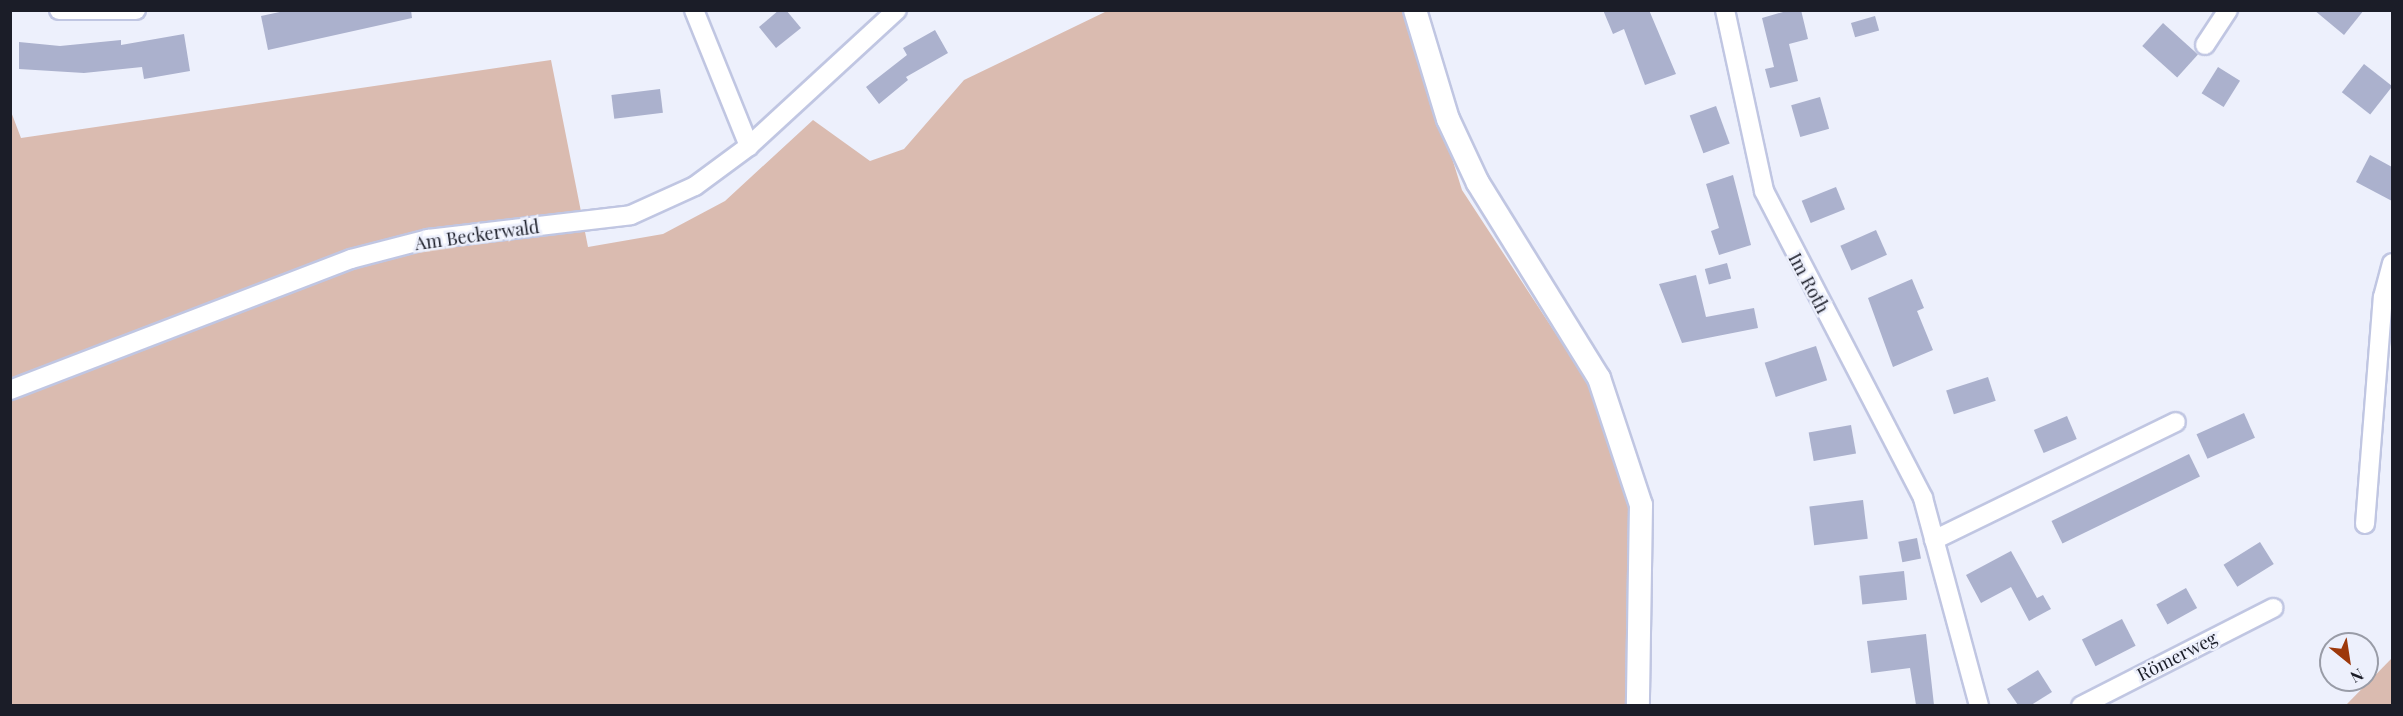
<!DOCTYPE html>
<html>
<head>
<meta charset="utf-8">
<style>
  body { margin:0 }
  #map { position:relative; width:2403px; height:716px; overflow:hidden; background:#edf0fc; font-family:"Playfair Display",serif }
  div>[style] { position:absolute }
  .green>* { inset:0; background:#dabbb0 }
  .building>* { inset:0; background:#abb1cd; transform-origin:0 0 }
  .roads { filter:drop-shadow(2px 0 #c0c6e2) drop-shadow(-2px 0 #c0c6e2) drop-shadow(0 2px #c0c6e2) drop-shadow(0 -2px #c0c6e2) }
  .minor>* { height:18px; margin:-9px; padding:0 9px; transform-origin:9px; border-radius:9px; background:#fff }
  .tertiary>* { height:22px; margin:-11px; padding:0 11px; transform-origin:11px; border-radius:11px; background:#fff }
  span { translate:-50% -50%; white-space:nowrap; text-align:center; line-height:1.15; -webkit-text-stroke:5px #edf0fc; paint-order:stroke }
  .street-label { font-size:18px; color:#1b1d28 }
  .frame { position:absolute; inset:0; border:12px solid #1b1d28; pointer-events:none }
  .north { position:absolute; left:2319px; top:632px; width:60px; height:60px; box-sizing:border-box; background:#edf0fc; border:2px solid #999ca7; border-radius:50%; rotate:150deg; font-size:16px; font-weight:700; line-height:24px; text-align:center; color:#1b1d28 }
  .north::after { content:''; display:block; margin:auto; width:21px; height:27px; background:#9d380b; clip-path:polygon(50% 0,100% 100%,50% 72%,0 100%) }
</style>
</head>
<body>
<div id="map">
  <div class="green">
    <i style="clip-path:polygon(1107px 11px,1411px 11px,1415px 40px,1462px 190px,1590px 386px,1636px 508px,1626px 705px,11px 705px,10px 109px,21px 138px,551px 60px,588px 247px,663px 234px,725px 201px,813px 120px,870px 161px,904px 149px,964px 80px)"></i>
    <i style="clip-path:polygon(2392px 658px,2392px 705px,2346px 705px)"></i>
  </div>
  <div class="building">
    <i style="clip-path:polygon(289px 10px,411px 10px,412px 18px,268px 50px,261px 16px)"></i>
    <i style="clip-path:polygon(779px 10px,786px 10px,801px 28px,776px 48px,759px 27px)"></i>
    <i style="clip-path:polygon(1603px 10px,1649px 10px,1676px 74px,1645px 85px,1624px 29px,1613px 34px)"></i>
    <i style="clip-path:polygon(1790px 10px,1801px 10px,1808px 39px,1789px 44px,1798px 81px,1770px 88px,1765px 69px,1774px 67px,1762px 18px)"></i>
    <i style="clip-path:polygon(2314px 10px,2364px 10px,2344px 35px)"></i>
    <i style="left:1875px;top:16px;width:15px;height:25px;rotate:74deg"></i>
    <i style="left:2163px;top:23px;width:47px;height:31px;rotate:42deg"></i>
    <i style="clip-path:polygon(935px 30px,948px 53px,906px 77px,908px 80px,879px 104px,866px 87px,907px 55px,903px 48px)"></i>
    <i style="clip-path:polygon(184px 34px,190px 71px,144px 79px,142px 67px,84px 73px,19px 69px,19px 42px,60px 46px,121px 40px,121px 45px)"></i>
    <i style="left:2364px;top:64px;width:36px;height:36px;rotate:38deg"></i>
    <i style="left:2218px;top:67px;width:26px;height:31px;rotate:32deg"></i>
    <i style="left:660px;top:89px;width:24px;height:49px;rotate:83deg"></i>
    <i style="left:1820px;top:97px;width:33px;height:30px;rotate:74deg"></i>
    <i style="left:1716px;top:106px;width:40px;height:28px;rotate:70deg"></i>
    <i style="clip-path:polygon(2370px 155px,2392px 167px,2392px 201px,2356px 182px)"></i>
    <i style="clip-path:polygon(1733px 175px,1751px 245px,1719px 255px,1711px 231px,1719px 228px,1706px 184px)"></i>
    <i style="left:1836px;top:187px;width:24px;height:37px;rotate:68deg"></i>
    <i style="left:1876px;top:230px;width:27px;height:39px;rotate:66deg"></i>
    <i style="left:1727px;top:263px;width:16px;height:23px;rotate:75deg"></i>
    <i style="clip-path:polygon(1696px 275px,1706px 317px,1754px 308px,1758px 328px,1682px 343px,1659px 284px)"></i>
    <i style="clip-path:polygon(1912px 279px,1924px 308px,1917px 311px,1933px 350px,1893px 367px,1868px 298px)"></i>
    <i style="left:1816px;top:346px;width:36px;height:54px;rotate:72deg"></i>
    <i style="left:1988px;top:377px;width:25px;height:44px;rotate:72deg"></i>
    <i style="left:2244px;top:413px;width:27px;height:52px;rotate:66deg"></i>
    <i style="left:2067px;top:416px;width:25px;height:36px;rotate:67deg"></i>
    <i style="left:1851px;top:425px;width:29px;height:43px;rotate:80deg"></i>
    <i style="left:2189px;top:454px;width:25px;height:153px;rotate:64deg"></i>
    <i style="left:1863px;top:500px;width:39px;height:54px;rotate:83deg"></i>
    <i style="left:1917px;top:538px;width:21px;height:19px;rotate:79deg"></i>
    <i style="left:2260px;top:542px;width:26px;height:43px;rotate:58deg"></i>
    <i style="clip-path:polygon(2011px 551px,2037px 598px,2043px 595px,2051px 609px,2029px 621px,2011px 587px,1981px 603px,1966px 575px)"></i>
    <i style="left:1904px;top:571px;width:29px;height:45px;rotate:84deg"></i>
    <i style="left:2186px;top:588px;width:23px;height:34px;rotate:61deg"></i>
    <i style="left:2122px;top:619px;width:30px;height:45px;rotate:63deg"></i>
    <i style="clip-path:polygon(1926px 634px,1934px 705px,1916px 705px,1910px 668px,1871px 673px,1867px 641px)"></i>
    <i style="clip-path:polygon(2038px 670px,2052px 692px,2031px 705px,2018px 705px,2007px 689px)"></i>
  </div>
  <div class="roads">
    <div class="minor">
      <i style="left:59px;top:10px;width:77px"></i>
      <i style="left:694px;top:10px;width:147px;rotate:68deg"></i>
      <i style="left:1725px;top:10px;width:185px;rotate:77.8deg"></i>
      <i style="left:1764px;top:191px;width:346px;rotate:62.6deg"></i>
      <i style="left:1923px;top:498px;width:215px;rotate:74.9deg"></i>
      <i style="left:2205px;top:45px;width:42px;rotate:-56.7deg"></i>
      <i style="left:10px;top:390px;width:365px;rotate:-21deg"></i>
      <i style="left:351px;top:259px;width:80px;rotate:-14.6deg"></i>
      <i style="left:428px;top:239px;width:204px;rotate:-6.7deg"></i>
      <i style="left:631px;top:215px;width:70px;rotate:-24.4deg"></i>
      <i style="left:695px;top:186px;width:67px;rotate:-36.5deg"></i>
      <i style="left:749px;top:146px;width:201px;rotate:-42.6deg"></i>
      <i style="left:2365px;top:524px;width:228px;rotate:-85.5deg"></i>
      <i style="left:2383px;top:297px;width:35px;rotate:-75deg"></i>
      <i style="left:1934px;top:540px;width:269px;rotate:-26deg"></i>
      <i style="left:2081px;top:706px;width:216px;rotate:-27deg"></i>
    </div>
    <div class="tertiary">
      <i style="left:1415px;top:10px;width:114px;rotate:73.2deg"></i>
      <i style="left:1448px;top:119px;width:71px;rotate:64.9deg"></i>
      <i style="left:1478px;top:183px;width:229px;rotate:58.2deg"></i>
      <i style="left:1599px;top:378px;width:134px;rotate:71.7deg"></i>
      <i style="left:1641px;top:505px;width:201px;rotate:90.9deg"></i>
    </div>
  </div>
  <div class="street-label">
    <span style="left:477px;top:235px;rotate:-8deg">Am Beckerwald</span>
    <span style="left:1809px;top:283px;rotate:62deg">Im Roth</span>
    <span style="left:2177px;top:656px;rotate:-27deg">Römerweg</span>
  </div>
  <div class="frame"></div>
  <div class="north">N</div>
</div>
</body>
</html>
